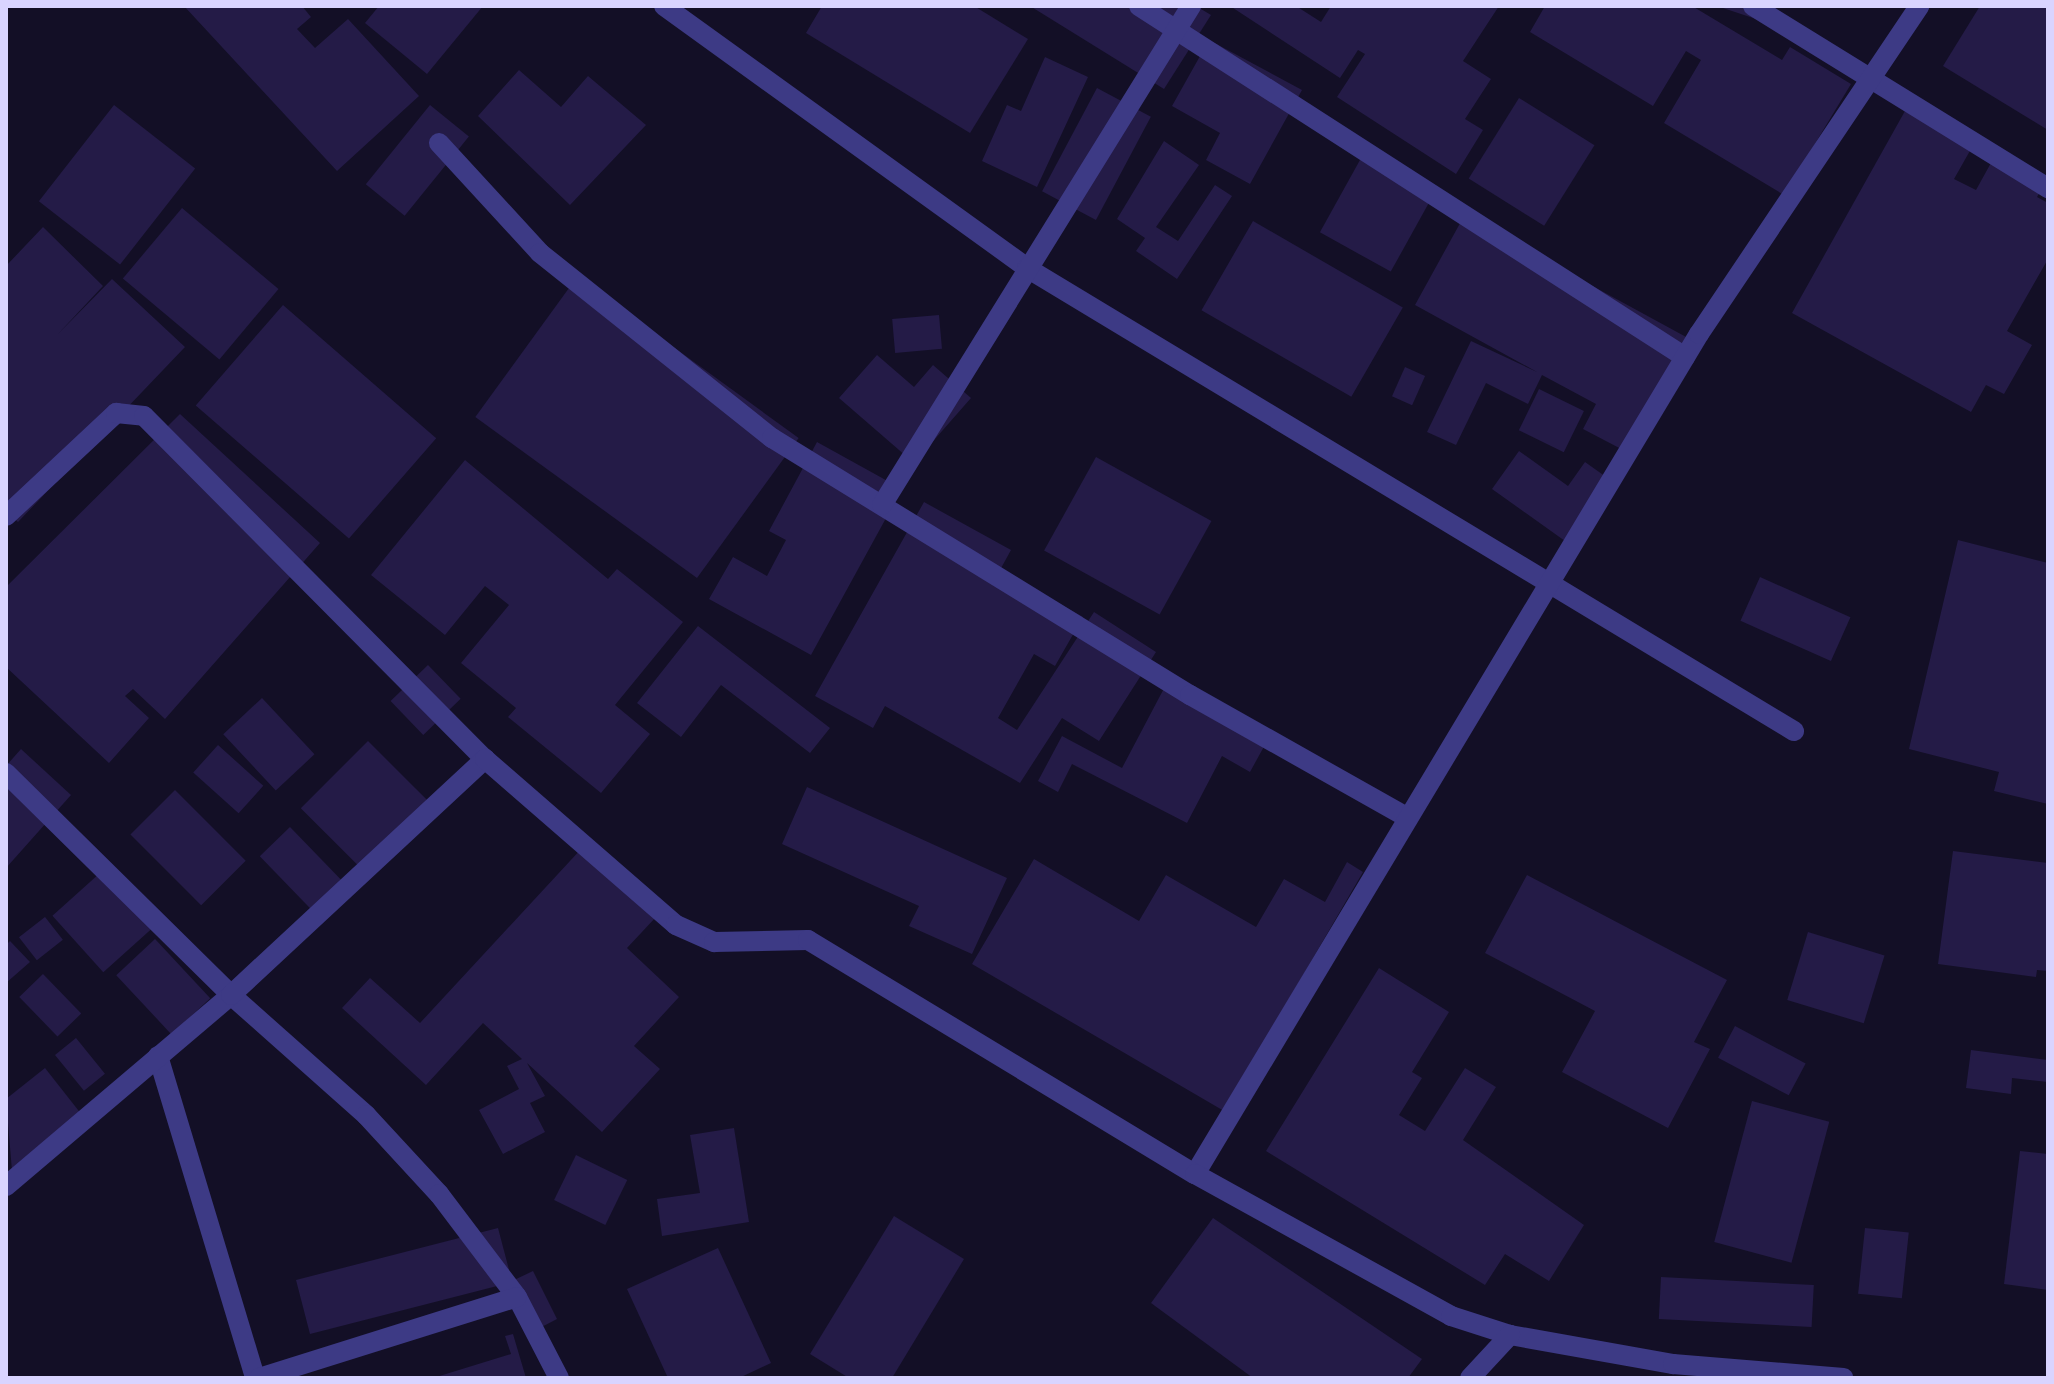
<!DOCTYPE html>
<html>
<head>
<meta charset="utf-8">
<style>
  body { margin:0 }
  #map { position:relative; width:2054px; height:1384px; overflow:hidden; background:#130f26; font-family:"Roboto Condensed",sans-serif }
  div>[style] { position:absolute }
  .building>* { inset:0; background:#241b47; transform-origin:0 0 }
  .minor>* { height:20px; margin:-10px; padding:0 10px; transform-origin:10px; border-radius:10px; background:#3d3a85 }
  span { translate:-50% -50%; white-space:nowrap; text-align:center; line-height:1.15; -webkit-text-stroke:6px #130f26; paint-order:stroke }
  .frame { position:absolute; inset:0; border:8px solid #d9d4ff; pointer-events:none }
</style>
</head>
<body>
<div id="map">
  <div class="building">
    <i style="clip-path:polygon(184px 6px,302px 6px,311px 17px,297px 29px,315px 48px,348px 19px,419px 96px,337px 171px)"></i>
    <i style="clip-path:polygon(379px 6px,483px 6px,427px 74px,365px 23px)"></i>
    <i style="clip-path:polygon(822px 6px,974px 6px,1028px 39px,970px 133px,806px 33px)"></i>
    <i style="clip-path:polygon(1030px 6px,1196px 6px,1211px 15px,1164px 89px)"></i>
    <i style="clip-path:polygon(1230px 6px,1296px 6px,1321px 22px,1331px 6px,1499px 6px,1463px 61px,1491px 79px,1465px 119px,1483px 130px,1456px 174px,1337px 97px,1365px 54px,1358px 50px,1340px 78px)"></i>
    <i style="clip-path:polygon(1545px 6px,1692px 6px,1782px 60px,1790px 47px,1851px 84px,1784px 195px,1664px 123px,1701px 60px,1686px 51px,1653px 106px,1530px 32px)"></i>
    <i style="clip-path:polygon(1717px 6px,1766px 6px,1762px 21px)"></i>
    <i style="clip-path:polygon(1980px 6px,2048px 6px,2048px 130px,1943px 66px)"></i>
    <i style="clip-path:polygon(1209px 40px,1302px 90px,1250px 184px,1206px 160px,1220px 133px,1172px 106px)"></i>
    <i style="clip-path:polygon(1045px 57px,1088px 77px,1037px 187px,982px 161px,1007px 105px,1021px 111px)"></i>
    <i style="clip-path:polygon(519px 70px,561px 107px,588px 76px,646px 125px,570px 205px,478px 116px)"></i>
    <i style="left:1097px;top:88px;width:61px;height:117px;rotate:28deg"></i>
    <i style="left:1519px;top:98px;width:89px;height:95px;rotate:32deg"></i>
    <i style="left:114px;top:105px;width:103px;height:122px;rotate:38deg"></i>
    <i style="left:430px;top:105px;width:50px;height:102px;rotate:39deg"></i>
    <i style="clip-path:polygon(1905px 111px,1971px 149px,1954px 179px,1976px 190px,1997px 152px,2048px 179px,2037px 197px,2048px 203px,2048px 259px,2007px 331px,2032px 345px,2004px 394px,1986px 385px,1971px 412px,1792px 313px)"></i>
    <i style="clip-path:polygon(1164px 141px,1199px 165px,1156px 227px,1178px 241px,1215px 185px,1232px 196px,1177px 279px,1136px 251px,1145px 238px,1117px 219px)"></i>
    <i style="left:1365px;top:151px;width:81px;height:93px;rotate:29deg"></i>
    <i style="left:182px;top:208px;width:126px;height:92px;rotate:40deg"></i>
    <i style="clip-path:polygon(1464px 216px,1688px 338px,1625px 451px,1583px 429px,1596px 404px,1542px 375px,1528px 404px,1486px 383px,1456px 445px,1427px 432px,1471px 341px,1537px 372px,1415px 305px)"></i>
    <i style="left:1253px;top:221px;width:173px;height:103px;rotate:30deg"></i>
    <i style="clip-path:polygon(43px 227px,103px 286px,57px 335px,112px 279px,185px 347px,18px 522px,6px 511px,6px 266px)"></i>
    <i style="left:577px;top:277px;width:274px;height:173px;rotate:36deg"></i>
    <i style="left:283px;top:305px;width:203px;height:133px;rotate:41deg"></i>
    <i style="left:939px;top:315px;width:34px;height:47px;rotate:85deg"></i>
    <i style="clip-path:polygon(877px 355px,914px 387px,933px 365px,971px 398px,914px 463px,839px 398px)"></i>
    <i style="left:1405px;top:367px;width:22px;height:32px;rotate:24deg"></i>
    <i style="left:1539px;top:389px;width:50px;height:46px;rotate:26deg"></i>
    <i style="clip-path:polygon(180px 414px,320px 543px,165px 719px,133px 689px,125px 696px,149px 718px,109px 763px,6px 667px,6px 587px)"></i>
    <i style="clip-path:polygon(817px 442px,902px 489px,811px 655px,709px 599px,733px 557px,767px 576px,786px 540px,769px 531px)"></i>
    <i style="clip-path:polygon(1519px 451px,1568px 486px,1585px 462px,1616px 484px,1572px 546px,1492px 489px)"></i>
    <i style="left:1096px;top:457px;width:132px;height:107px;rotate:29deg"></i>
    <i style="clip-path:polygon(465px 460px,608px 579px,617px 569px,683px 622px,615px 705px,650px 734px,601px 793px,508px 717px,516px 708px,461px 663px,509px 605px,485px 586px,445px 635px,371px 575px)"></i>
    <i style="clip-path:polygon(924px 502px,1011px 550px,1000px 570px,1083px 617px,1055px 666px,1034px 654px,998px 718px,1017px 730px,1094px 612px,1156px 652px,1099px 741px,1062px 718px,1020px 783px,885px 706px,873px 728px,815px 696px)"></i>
    <i style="clip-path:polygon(1958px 540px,2048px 563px,2048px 804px,1994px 791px,1999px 772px,1909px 749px)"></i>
    <i style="left:1760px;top:577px;width:99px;height:48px;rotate:24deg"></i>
    <i style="clip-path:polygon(698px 626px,830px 728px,810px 753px,721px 685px,681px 737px,637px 703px)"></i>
    <i style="left:428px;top:665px;width:47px;height:52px;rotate:46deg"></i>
    <i style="clip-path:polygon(1170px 677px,1272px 732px,1250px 772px,1222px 756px,1187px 823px,1072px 764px,1058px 792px,1038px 781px,1062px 736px,1122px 768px)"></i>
    <i style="left:262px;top:698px;width:77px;height:53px;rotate:47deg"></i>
    <i style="left:368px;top:741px;width:86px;height:95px;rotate:45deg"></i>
    <i style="left:218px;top:745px;width:61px;height:37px;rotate:42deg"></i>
    <i style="clip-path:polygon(21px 749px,71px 795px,6px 868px,6px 766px)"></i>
    <i style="clip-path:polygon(807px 787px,1007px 878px,972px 954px,909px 926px,919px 906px,782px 844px)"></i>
    <i style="left:175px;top:790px;width:100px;height:63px;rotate:45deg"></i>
    <i style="left:290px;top:827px;width:78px;height:42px;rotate:46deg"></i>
    <i style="clip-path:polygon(582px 848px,656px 917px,627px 948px,679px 997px,634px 1046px,660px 1069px,602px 1132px,527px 1063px,545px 1096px,530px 1103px,545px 1132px,503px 1154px,479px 1110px,519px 1089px,507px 1066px,522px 1059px,483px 1023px,426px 1085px,342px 1008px,370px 978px,420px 1023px)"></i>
    <i style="clip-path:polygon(1953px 851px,2048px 863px,2048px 971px,2037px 970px,2036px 977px,1938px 964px)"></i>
    <i style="clip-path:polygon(1034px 859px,1139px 921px,1166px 875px,1256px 927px,1284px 879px,1325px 902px,1347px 862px,1363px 872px,1224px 1111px,972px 964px)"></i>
    <i style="left:100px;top:873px;width:76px;height:64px;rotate:48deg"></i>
    <i style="clip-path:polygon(1527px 875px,1727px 980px,1694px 1042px,1710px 1049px,1668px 1128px,1562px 1072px,1595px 1011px,1485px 953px)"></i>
    <i style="left:45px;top:917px;width:29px;height:33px;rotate:52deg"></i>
    <i style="left:1808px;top:932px;width:80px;height:71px;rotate:17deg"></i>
    <i style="left:155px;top:939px;width:81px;height:53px;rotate:47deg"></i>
    <i style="clip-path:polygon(10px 941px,30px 962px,6px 983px,6px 945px)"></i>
    <i style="clip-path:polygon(1379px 968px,1449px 1012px,1412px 1072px,1422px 1078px,1399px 1115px,1425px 1131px,1465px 1068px,1496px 1087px,1463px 1140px,1584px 1225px,1549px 1281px,1505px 1254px,1485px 1285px,1266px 1151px)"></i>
    <i style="left:43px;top:974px;width:55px;height:33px;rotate:46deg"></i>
    <i style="left:1735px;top:1026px;width:80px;height:36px;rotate:28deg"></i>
    <i style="left:76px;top:1038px;width:46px;height:27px;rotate:51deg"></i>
    <i style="clip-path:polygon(1971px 1050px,2048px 1060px,2048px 1082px,2012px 1078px,2011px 1094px,1966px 1088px)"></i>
    <i style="clip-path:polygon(45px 1068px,82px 1115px,12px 1171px,6px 1099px)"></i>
    <i style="left:1752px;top:1101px;width:80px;height:146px;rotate:15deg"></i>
    <i style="clip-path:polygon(734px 1128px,749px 1222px,662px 1236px,657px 1199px,700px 1193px,690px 1135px)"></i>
    <i style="clip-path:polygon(2020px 1151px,2048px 1154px,2048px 1290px,2004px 1284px)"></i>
    <i style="left:576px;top:1155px;width:57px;height:50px;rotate:26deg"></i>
    <i style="clip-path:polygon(894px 1216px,964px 1259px,892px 1378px,849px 1378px,810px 1354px)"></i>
    <i style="clip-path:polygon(1213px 1218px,1422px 1359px,1408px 1378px,1253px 1378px,1151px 1303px)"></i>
    <i style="clip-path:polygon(498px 1228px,512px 1281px,533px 1271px,557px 1319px,530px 1333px,505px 1284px,310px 1334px,296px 1280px)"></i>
    <i style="left:1865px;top:1228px;width:44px;height:66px;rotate:6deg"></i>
    <i style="clip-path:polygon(718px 1248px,771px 1363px,739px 1378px,668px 1378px,627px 1289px)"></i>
    <i style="left:1661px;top:1277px;width:153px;height:42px;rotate:3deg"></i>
    <i style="clip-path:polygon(513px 1334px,526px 1378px,433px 1378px,511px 1354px,505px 1336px)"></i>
  </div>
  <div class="minor">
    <i style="left:664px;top:6px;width:448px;rotate:35.8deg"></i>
    <i style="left:1027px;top:268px;width:896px;rotate:31.12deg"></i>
    <i style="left:1139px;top:6px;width:649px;rotate:32.74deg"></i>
    <i style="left:1753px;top:6px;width:347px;rotate:31.7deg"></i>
    <i style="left:439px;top:143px;width:149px;rotate:47.4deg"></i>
    <i style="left:540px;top:253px;width:297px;rotate:38.6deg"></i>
    <i style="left:772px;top:438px;width:491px;rotate:31.6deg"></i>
    <i style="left:1190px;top:695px;width:250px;rotate:29.4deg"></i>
    <i style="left:882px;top:505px;width:587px;rotate:-58.23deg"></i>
    <i style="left:6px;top:516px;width:151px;rotate:-43.1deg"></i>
    <i style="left:116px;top:413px;width:28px;rotate:6deg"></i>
    <i style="left:144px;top:416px;width:484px;rotate:45.2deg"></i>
    <i style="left:6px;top:773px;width:316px;rotate:44.6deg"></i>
    <i style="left:231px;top:995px;width:181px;rotate:41.6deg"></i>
    <i style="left:366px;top:1115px;width:108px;rotate:47.3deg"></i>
    <i style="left:439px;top:1194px;width:129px;rotate:52.9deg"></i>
    <i style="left:517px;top:1297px;width:91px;rotate:62.6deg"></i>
    <i style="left:158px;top:1056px;width:336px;rotate:73.2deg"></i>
    <i style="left:1195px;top:1174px;width:980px;rotate:-59.04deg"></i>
    <i style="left:1699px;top:334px;width:395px;rotate:-56.1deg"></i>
    <i style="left:6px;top:1186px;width:295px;rotate:-40.3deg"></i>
    <i style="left:231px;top:995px;width:347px;rotate:-42.9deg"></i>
    <i style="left:485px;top:759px;width:253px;rotate:41deg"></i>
    <i style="left:676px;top:925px;width:42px;rotate:24.1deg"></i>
    <i style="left:714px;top:942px;width:94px;rotate:-1.2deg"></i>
    <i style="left:808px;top:940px;width:452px;rotate:31.2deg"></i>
    <i style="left:1195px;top:1174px;width:293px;rotate:29deg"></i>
    <i style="left:1451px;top:1316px;width:62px;rotate:17.9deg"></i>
    <i style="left:1510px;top:1335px;width:166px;rotate:10.1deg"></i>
    <i style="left:1673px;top:1364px;width:171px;rotate:4.7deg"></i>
    <i style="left:259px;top:1378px;width:270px;rotate:-17.4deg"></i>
    <i style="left:1470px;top:1378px;width:59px;rotate:-47.1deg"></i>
  </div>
  <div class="frame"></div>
</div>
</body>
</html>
